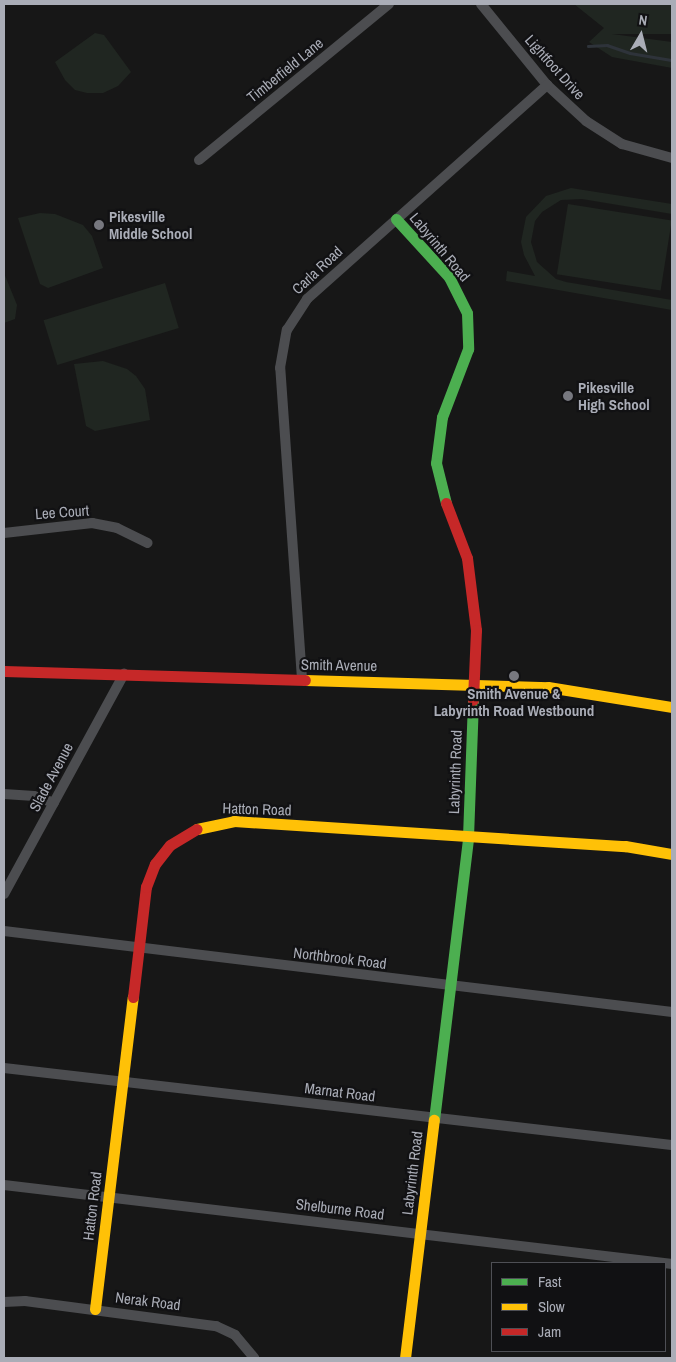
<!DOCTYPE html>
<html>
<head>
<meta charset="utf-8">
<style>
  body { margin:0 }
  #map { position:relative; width:676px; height:1362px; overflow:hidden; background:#171717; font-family:"Archivo Narrow",sans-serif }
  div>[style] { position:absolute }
  .green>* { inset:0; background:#202621; transform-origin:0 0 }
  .stream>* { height:2.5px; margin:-1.25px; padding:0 1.25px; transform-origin:1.25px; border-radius:1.25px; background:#2e333a }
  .street>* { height:10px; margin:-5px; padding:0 5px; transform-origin:5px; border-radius:5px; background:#4c4d50 }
  .fast>* { height:11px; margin:-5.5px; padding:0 5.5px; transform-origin:5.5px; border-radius:5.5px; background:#4caf50 }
  .slow>* { height:11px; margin:-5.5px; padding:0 5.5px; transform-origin:5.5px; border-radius:5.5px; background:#ffc107 }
  .jam>* { height:11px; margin:-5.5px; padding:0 5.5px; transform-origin:5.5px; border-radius:5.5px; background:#c62828 }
  .dots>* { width:14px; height:14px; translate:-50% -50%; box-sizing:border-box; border:2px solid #111113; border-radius:50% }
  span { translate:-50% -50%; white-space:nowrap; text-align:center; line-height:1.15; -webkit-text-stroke:4.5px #111113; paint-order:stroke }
  .street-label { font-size:15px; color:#aaadb7 }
  .poi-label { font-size:15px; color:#aaadb7; font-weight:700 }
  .left { translate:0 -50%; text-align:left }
  .frame { position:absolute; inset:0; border:5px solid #aaadb7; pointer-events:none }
  .legend { position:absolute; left:491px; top:1262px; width:175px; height:90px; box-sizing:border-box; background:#111113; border:1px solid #4e4f55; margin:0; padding:6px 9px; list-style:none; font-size:15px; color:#aaadb7 }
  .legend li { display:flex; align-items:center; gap:10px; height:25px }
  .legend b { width:25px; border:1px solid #4e4f55 }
  .north { position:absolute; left:616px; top:10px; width:50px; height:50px; -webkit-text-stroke:4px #111113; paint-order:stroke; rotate:8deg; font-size:14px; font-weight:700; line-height:20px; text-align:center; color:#aaadb7 }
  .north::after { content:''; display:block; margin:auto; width:18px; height:22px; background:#aaadb7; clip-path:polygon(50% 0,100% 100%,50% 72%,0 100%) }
</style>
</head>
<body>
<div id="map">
  <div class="green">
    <i style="clip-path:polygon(574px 4px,672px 4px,672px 34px,612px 34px,672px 42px,672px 68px,612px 57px,589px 42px,604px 28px)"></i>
    <i style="clip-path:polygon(95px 33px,104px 35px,131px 72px,118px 86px,103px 93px,87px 93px,75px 90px,65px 80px,55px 62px)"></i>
    <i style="clip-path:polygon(571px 188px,672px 204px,672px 214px,582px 199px,561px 200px,542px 212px,535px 221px,531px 242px,537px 262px,556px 279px,566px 282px,672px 300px,672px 310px,506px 281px,507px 271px,535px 276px,524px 255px,521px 242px,526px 217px,546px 196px)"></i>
    <i style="left:568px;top:204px;width:105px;height:71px;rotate:9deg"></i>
    <i style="clip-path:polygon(40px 213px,55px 214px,83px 225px,92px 236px,103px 268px,48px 288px,40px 284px,18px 218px)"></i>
    <i style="clip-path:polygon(4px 273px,17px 305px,15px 319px,4px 323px)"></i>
    <i style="left:165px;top:283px;width:47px;height:127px;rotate:73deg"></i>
    <i style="clip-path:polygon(103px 361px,127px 369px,136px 376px,145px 389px,150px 420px,95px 431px,86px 426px,74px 364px)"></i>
  </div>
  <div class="stream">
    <i style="left:588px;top:46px;width:19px;rotate:-3deg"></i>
    <i style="left:607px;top:45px;width:24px;rotate:19deg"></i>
    <i style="left:630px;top:53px;width:43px;rotate:9.5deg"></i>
  </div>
  <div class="street">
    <i style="left:481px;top:4px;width:104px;rotate:50.8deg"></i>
    <i style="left:547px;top:85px;width:53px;rotate:42.7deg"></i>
    <i style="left:586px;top:121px;width:43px;rotate:32.6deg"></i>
    <i style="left:622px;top:144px;width:52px;rotate:15.6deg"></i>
    <i style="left:199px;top:160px;width:246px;rotate:-39.4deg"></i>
    <i style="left:4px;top:533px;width:89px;rotate:-6.5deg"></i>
    <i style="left:92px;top:523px;width:25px;rotate:11deg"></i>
    <i style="left:117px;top:528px;width:34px;rotate:26deg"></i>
    <i style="left:302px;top:679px;width:312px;rotate:-94deg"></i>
    <i style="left:280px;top:368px;width:39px;rotate:-80deg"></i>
    <i style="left:287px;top:330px;width:37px;rotate:-57deg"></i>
    <i style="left:307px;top:299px;width:322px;rotate:-41.7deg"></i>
    <i style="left:4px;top:794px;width:30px;rotate:4deg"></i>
    <i style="left:34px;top:796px;width:21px;rotate:19deg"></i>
    <i style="left:4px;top:894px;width:251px;rotate:-61.4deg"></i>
    <i style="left:4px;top:931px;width:673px;rotate:6.91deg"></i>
    <i style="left:4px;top:1068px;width:672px;rotate:6.58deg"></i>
    <i style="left:4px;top:1185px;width:673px;rotate:6.74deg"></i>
    <i style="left:4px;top:1302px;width:21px;rotate:-3deg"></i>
    <i style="left:25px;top:1301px;width:193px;rotate:7.5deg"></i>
    <i style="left:216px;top:1326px;width:21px;rotate:25deg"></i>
    <i style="left:235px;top:1335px;width:30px;rotate:50deg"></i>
  </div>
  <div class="fast">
    <i style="left:396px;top:219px;width:79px;rotate:47.6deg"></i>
    <i style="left:449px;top:277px;width:40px;rotate:63.4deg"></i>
    <i style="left:467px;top:313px;width:36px;rotate:88deg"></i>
    <i style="left:468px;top:349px;width:73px;rotate:110.9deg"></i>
    <i style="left:442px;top:417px;width:46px;rotate:97.4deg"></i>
    <i style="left:436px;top:463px;width:41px;rotate:76deg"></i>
    <i style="left:434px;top:1120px;width:285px;rotate:-83.1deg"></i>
    <i style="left:468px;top:837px;width:137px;rotate:-87.9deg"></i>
  </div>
  <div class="slow">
    <i style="left:305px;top:680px;width:243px;rotate:1.7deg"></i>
    <i style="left:548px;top:687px;width:126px;rotate:9.2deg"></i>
    <i style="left:197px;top:829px;width:38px;rotate:-12deg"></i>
    <i style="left:234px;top:821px;width:392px;rotate:3.7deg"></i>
    <i style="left:625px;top:846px;width:48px;rotate:9.7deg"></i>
    <i style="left:95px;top:1309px;width:314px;rotate:-83.1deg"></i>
    <i style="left:405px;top:1358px;width:240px;rotate:-83.1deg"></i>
  </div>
  <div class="jam">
    <i style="left:446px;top:503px;width:59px;rotate:69.1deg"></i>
    <i style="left:467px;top:558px;width:73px;rotate:82.9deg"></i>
    <i style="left:476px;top:630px;width:70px;rotate:92.5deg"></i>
    <i style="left:4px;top:671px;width:301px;rotate:1.7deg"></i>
    <i style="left:133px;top:997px;width:111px;rotate:-83.3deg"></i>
    <i style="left:146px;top:887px;width:25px;rotate:-69deg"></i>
    <i style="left:155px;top:864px;width:24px;rotate:-52deg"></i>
    <i style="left:170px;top:845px;width:31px;rotate:-31deg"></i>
  </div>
  <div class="dots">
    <i style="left:99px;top:225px;background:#77787f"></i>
    <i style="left:568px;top:396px;background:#77787f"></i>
    <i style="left:514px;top:676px;background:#77787f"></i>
  </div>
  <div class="street-label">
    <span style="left:555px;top:67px;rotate:48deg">Lightfoot Drive</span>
    <span style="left:285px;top:70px;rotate:-39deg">Timberfield Lane</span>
    <span style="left:440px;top:247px;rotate:50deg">Labyrinth Road</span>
    <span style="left:317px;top:270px;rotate:-43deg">Carla Road</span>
    <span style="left:62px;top:512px;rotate:-4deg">Lee Court</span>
    <span style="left:339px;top:665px;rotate:1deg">Smith Avenue</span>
    <span style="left:455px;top:772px;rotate:-88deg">Labyrinth Road</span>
    <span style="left:51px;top:777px;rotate:-62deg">Slade Avenue</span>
    <span style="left:257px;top:809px;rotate:2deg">Hatton Road</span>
    <span style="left:340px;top:958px;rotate:7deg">Northbrook Road</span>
    <span style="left:340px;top:1092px;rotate:7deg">Marnat Road</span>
    <span style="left:412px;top:1173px;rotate:-83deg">Labyrinth Road</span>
    <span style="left:92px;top:1206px;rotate:-83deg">Hatton Road</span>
    <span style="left:340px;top:1209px;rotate:7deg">Shelburne Road</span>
    <span style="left:148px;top:1301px;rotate:7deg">Nerak Road</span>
  </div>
  <div class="poi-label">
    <span class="left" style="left:109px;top:225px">Pikesville<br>Middle School</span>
    <span class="left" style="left:578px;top:396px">Pikesville<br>High School</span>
    <span style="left:514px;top:702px">Smith Avenue &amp;<br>Labyrinth Road Westbound</span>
  </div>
  <div class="frame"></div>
  <ul class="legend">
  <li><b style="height:6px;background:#4caf50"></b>Fast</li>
  <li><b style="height:6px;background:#ffc107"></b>Slow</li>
  <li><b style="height:6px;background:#c62828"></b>Jam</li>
  </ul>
  <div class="north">N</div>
</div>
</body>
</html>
